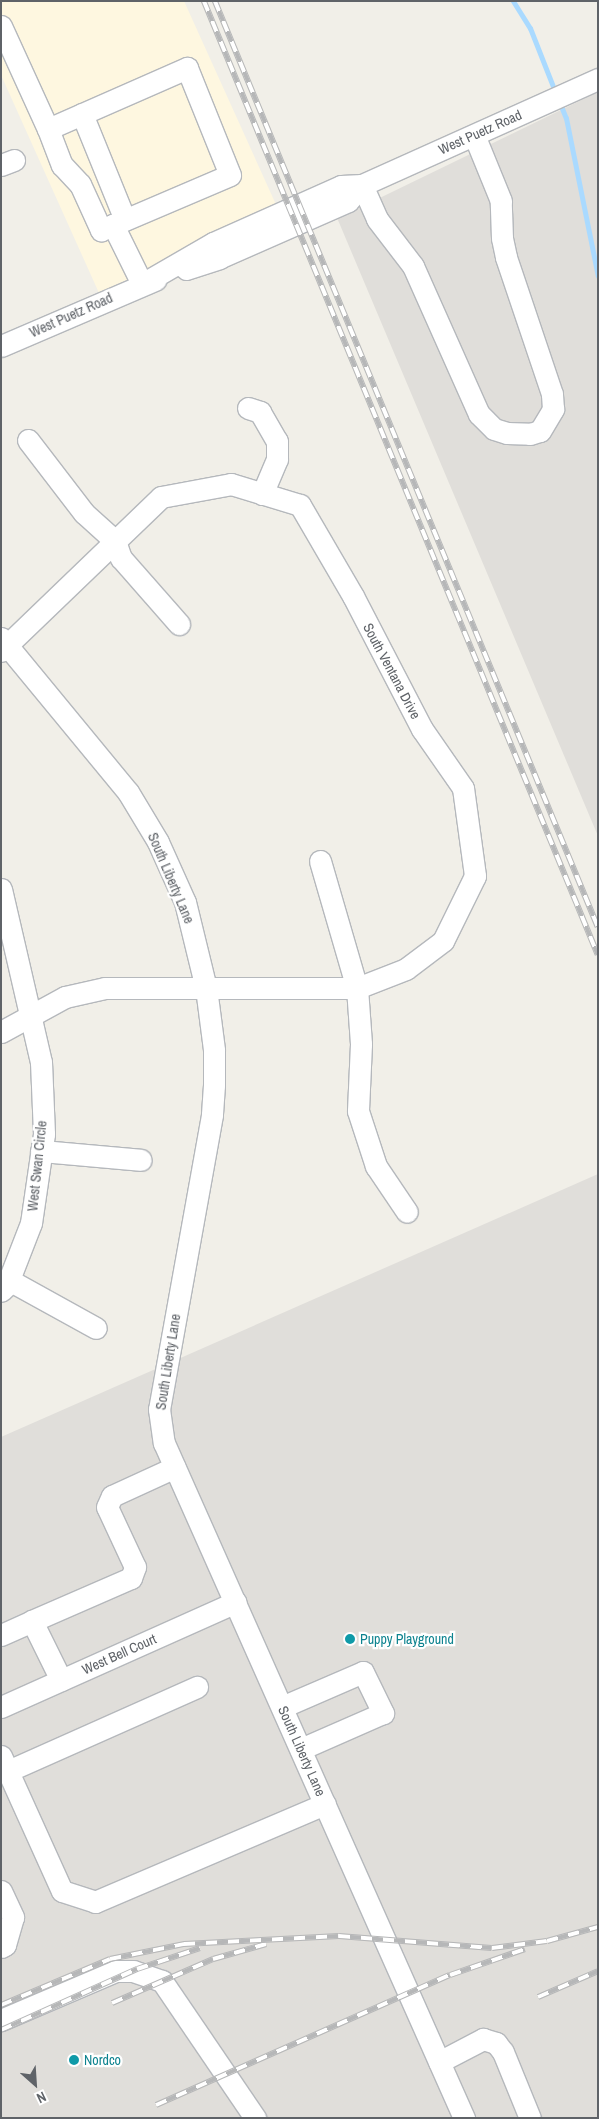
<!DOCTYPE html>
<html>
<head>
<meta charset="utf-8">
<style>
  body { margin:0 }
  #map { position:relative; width:599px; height:2119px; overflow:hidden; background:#f1efe8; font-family:"Archivo Narrow",sans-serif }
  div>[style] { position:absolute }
  .commercial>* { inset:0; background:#fef7e0 }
  .industrial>* { inset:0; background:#e0deda }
  .stream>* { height:5px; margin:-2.5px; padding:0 2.5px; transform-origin:2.5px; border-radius:2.5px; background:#aadaff }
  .roads { filter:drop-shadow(1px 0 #b5b8bc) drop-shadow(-1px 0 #b5b8bc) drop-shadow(0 1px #b5b8bc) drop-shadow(0 -1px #b5b8bc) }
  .minor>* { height:21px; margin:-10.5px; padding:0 10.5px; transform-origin:10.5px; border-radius:10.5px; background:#fff }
  .rail>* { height:5.5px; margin-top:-2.75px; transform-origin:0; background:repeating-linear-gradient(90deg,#fff 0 11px,#b6b7b8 0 22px); box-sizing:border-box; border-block:1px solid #b6b7b8 }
  .dots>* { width:14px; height:14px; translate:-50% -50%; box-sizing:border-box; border:2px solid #fff; border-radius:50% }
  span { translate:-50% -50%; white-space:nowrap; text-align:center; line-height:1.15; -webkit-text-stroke:4.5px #fff; paint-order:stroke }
  .street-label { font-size:14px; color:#5f6368 }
  .culture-label { font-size:14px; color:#0d838f }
  .left { translate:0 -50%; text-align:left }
  .frame { position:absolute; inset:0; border:2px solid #5f6368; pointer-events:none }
  .north { position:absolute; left:10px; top:2059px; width:50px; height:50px; -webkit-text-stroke:4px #fff; paint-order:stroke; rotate:154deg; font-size:14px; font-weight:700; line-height:20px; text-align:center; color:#5f6368 }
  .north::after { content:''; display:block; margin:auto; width:18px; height:22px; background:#5f6368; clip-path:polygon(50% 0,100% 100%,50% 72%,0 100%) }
</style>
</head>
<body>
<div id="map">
  <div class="commercial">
    <i style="clip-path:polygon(1px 1px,184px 1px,278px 209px,99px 293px,1px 75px)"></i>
  </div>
  <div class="industrial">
    <i style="clip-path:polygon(598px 92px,598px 836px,335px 213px,349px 206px,357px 209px)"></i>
    <i style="clip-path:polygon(598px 1174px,598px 2118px,1px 2118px,1px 1437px)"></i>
  </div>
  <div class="stream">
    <i style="left:513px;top:1px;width:32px;rotate:58deg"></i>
    <i style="left:530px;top:28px;width:71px;rotate:68.5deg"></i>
    <i style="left:559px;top:101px;width:18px;rotate:68deg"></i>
    <i style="left:566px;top:118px;width:161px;rotate:78.6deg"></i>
  </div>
  <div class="roads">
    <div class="minor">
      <i style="left:1px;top:26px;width:113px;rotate:65.5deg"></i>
      <i style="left:48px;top:129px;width:152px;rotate:-23.7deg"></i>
      <i style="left:187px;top:68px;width:115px;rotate:68.1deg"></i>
      <i style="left:230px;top:175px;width:127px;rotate:156.9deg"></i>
      <i style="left:113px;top:225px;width:66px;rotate:63.8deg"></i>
      <i style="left:82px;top:114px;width:114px;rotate:67.9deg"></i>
      <i style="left:48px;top:129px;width:39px;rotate:69deg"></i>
      <i style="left:62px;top:165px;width:26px;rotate:47deg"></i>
      <i style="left:80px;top:184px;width:51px;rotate:65.5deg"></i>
      <i style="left:101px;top:230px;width:13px;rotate:-23deg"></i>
      <i style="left:1px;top:165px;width:14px;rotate:-21deg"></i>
      <i style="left:362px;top:185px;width:37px;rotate:66deg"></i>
      <i style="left:377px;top:219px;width:59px;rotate:52.5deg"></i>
      <i style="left:413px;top:266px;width:162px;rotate:66deg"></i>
      <i style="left:479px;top:414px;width:21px;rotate:45deg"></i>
      <i style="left:494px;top:429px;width:14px;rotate:17deg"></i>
      <i style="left:507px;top:433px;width:23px;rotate:2deg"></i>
      <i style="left:530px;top:434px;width:10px;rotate:-17deg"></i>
      <i style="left:540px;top:431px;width:26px;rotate:-59deg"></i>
      <i style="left:553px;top:409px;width:15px;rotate:-94deg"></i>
      <i style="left:552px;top:394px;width:145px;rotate:-108.6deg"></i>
      <i style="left:506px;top:257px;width:19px;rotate:-102deg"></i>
      <i style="left:502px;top:238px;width:37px;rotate:-92deg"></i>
      <i style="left:501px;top:201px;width:71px;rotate:-112.2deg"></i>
      <i style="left:186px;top:269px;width:35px;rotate:-18deg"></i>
      <i style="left:219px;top:258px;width:141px;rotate:-23.8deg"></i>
      <i style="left:348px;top:201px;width:21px;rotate:-49deg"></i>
      <i style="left:142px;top:284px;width:82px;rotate:-30deg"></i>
      <i style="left:213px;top:243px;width:140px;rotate:-24deg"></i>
      <i style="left:341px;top:186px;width:21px;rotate:-3deg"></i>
      <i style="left:362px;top:185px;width:259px;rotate:-24.2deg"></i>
      <i style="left:1px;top:346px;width:168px;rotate:-23.2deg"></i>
      <i style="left:248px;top:408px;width:13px;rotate:18deg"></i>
      <i style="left:260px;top:412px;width:34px;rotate:60deg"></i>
      <i style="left:277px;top:441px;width:18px;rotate:90deg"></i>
      <i style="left:277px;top:459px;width:38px;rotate:113deg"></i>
      <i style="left:28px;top:440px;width:92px;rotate:52.5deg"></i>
      <i style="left:84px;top:513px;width:42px;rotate:42.1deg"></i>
      <i style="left:115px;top:541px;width:18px;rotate:71deg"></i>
      <i style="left:121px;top:558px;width:88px;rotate:48.7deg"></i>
      <i style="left:1px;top:638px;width:200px;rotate:50.5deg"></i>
      <i style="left:128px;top:792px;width:58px;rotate:59deg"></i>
      <i style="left:158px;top:842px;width:66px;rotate:65.8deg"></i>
      <i style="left:185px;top:902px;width:89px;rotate:76.3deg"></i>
      <i style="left:206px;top:988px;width:63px;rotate:82.6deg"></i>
      <i style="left:214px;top:1050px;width:35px;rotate:90deg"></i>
      <i style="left:214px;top:1085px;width:30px;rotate:94deg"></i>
      <i style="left:212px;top:1115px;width:299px;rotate:100.2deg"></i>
      <i style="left:159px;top:1409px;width:34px;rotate:82deg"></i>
      <i style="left:164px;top:1443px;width:739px;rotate:66.04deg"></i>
      <i style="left:1px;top:651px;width:222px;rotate:-43.9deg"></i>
      <i style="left:161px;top:497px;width:71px;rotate:-10.5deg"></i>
      <i style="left:231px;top:484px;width:72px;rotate:16.9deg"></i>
      <i style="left:300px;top:505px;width:105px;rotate:59.8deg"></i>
      <i style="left:353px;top:596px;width:150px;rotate:62.6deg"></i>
      <i style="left:422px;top:729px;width:72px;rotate:55.2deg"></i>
      <i style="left:463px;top:788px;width:89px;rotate:82.2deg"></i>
      <i style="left:475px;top:876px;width:72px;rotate:116.2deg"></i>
      <i style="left:443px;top:941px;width:46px;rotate:142.9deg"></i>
      <i style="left:406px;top:969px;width:53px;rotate:158.8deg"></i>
      <i style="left:357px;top:988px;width:252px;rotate:180deg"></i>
      <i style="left:105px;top:988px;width:41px;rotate:167.3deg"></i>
      <i style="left:65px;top:997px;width:73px;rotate:151.3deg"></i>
      <i style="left:320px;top:861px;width:132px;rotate:73.8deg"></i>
      <i style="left:357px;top:988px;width:56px;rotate:85.9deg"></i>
      <i style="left:361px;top:1044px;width:67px;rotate:92.6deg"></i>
      <i style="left:358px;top:1111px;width:58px;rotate:71.9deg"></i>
      <i style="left:376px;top:1166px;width:55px;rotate:56deg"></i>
      <i style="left:1px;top:889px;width:178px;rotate:77deg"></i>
      <i style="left:41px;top:1062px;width:72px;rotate:87.6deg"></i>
      <i style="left:44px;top:1134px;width:90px;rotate:98.3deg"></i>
      <i style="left:31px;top:1223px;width:66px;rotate:111.2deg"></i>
      <i style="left:7px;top:1285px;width:8px;rotate:135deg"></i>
      <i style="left:41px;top:1151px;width:100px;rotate:5.1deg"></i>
      <i style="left:9px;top:1280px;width:99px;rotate:28.9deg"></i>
      <i style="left:1px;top:1635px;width:34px;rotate:-24deg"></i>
      <i style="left:61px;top:1680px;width:66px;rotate:-116.2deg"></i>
      <i style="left:32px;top:1621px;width:108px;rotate:-23.5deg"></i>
      <i style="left:131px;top:1578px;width:12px;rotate:-70deg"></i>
      <i style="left:135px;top:1567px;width:66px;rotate:-115deg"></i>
      <i style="left:107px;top:1507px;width:12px;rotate:-66deg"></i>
      <i style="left:112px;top:1496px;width:69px;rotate:-24.7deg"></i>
      <i style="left:1px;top:1707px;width:257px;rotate:-24.1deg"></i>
      <i style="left:282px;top:1707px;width:88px;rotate:-23.4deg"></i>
      <i style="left:363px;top:1672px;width:46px;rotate:64deg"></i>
      <i style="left:383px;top:1713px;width:90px;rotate:156.3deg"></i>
      <i style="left:1px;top:1756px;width:148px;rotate:65.7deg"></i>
      <i style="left:62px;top:1891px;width:35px;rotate:18deg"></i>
      <i style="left:95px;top:1902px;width:250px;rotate:-23.1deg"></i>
      <i style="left:8px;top:1771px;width:207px;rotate:-24deg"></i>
      <i style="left:1px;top:1891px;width:29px;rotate:65deg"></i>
      <i style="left:13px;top:1917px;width:29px;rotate:106deg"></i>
      <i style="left:5px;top:1945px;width:4px;rotate:153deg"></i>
      <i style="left:1px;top:2020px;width:125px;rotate:-23.1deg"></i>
      <i style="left:116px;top:1971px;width:17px"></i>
      <i style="left:133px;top:1971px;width:31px;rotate:19deg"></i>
      <i style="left:162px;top:1981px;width:166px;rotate:55.8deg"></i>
      <i style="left:439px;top:2062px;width:50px;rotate:-27.6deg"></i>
      <i style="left:483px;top:2039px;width:14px;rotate:17deg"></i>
      <i style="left:496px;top:2043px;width:11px;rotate:52deg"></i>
      <i style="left:503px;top:2052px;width:71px;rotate:67.8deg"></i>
    </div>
  </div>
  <div class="rail">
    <i style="left:204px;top:1px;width:1032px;rotate:67.56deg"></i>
    <i style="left:215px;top:1px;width:1002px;rotate:67.53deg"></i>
    <i style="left:538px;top:1997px;width:65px;rotate:-23.4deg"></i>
    <i style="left:112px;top:2003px;width:110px;rotate:-23.5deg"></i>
    <i style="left:213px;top:1959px;width:55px;rotate:-15.8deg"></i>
    <i style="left:1px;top:2005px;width:118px;rotate:-22.9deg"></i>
    <i style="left:110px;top:1959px;width:76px;rotate:-11.5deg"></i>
    <i style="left:184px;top:1944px;width:155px;rotate:-3deg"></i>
    <i style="left:339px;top:1936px;width:153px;rotate:4.5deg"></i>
    <i style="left:492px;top:1948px;width:55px;rotate:-7.3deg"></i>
    <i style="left:547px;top:1941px;width:53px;rotate:-15.4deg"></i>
    <i style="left:1px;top:2030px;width:149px;rotate:-24.2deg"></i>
    <i style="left:137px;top:1969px;width:66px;rotate:-18.4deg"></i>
    <i style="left:156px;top:2105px;width:321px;rotate:-23.9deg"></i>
    <i style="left:450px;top:1975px;width:79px;rotate:-19.1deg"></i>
  </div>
  <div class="dots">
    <i style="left:350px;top:1639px;background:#0f9aa8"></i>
    <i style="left:74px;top:2060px;background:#0f9aa8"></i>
  </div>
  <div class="street-label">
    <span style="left:480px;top:132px;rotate:-24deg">West Puetz Road</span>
    <span style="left:71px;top:315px;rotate:-24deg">West Puetz Road</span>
    <span style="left:392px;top:671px;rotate:62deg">South Ventana Drive</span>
    <span style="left:171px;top:878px;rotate:67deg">South Liberty Lane</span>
    <span style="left:37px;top:1166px;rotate:-84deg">West Swan Circle</span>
    <span style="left:168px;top:1362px;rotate:-81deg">South Liberty Lane</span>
    <span style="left:119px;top:1654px;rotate:-24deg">West Bell Court</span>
    <span style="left:302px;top:1751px;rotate:66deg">South Liberty Lane</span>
  </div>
  <div class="culture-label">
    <span class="left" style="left:360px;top:1639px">Puppy Playground</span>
    <span class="left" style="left:84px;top:2060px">Nordco</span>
  </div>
  <div class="frame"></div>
  <div class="north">N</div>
</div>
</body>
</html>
